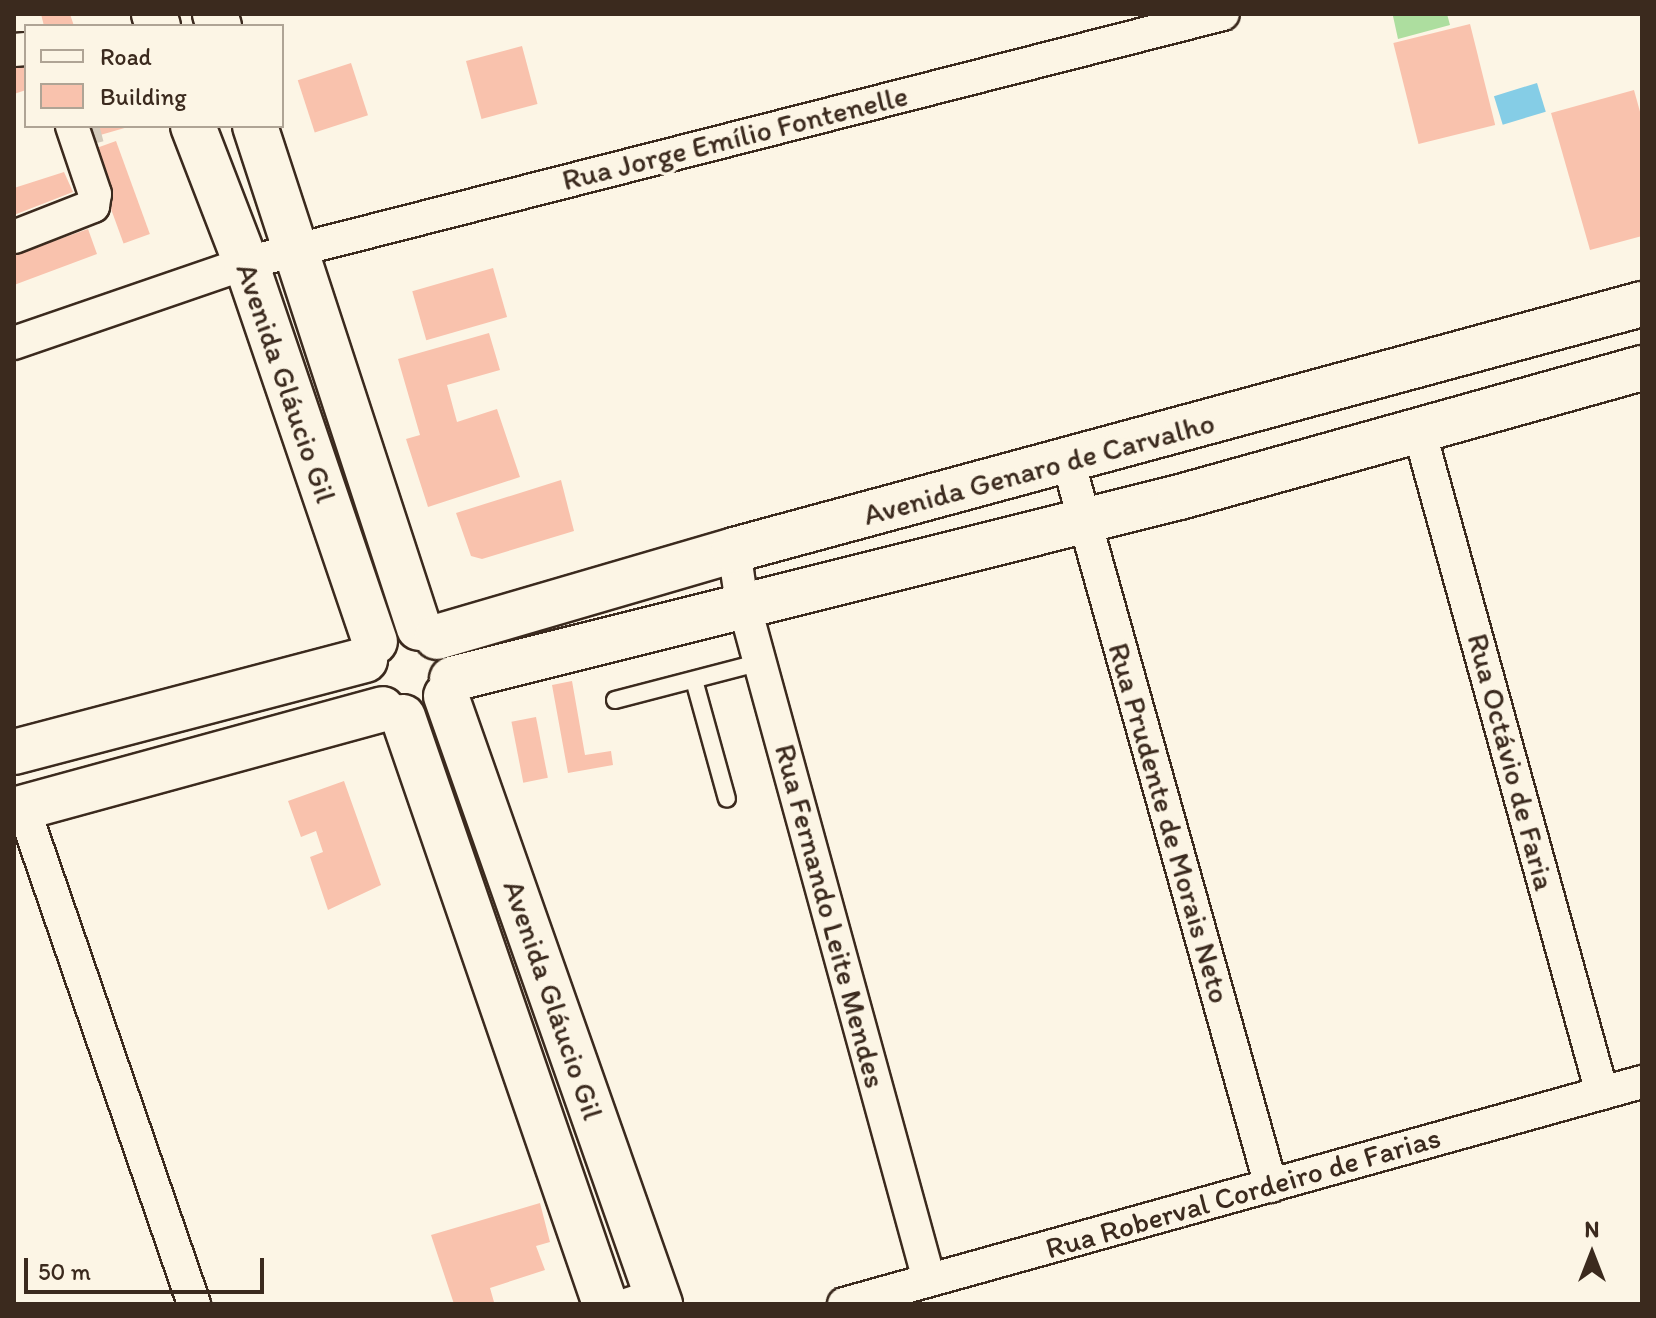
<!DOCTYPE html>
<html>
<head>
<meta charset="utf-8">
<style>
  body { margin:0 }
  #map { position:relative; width:1656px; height:1318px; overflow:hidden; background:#fcf5e5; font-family:Itim,sans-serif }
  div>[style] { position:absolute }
  .green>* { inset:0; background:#adde9f }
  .water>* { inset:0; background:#85cde6; transform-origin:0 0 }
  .building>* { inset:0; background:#f9c2ad; transform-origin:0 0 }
  .street-tunnel>* { height:32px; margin-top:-16px; transform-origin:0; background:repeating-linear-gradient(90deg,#d5ccbd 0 32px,transparent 0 48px) }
  .roads { filter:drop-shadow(2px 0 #3b2a1e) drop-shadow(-2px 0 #3b2a1e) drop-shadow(0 2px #3b2a1e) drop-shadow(0 -2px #3b2a1e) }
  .lane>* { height:16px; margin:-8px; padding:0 8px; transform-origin:8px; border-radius:8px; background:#fcf5e5 }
  .street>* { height:32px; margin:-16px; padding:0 16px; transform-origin:16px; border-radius:16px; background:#fcf5e5 }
  .secondary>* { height:44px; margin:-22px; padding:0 22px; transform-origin:22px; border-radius:22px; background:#fcf5e5 }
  span { translate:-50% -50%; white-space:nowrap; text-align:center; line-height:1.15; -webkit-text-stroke:7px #fcf5e5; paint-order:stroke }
  .street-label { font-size:30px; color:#3b2a1e }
  .frame { position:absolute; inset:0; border:16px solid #3b2a1e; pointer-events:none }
  .legend { position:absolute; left:24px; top:24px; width:260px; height:104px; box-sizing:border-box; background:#fcf5e5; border:2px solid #afa495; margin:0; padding:10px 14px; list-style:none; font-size:24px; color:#3b2a1e }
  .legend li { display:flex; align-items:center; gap:16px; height:40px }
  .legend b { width:40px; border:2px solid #afa495 }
  .north { position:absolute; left:1552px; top:1214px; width:80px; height:80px; -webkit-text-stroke:6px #fcf5e5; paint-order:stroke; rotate:0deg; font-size:22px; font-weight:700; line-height:32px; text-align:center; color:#3b2a1e }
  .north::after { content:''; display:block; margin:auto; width:28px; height:36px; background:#3b2a1e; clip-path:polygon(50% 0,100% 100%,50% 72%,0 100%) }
  .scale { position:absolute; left:24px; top:1258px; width:240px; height:36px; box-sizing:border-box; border:4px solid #3b2a1e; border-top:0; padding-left:10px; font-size:24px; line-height:28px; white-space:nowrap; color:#3b2a1e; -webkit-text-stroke:6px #fcf5e5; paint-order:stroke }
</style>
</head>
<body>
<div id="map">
  <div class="green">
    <i style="clip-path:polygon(1447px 14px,1450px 25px,1398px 39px,1393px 16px)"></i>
  </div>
  <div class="water">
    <i style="left:1537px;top:83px;width:30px;height:45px;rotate:73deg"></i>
  </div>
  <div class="building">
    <i style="clip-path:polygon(41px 14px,70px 14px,74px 26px,44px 26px)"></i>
    <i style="left:1470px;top:24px;width:104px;height:79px;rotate:76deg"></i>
    <i style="left:522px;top:46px;width:60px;height:58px;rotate:75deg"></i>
    <i style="clip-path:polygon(24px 59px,26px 90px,14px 94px,14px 63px)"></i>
    <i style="left:351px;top:63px;width:55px;height:56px;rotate:72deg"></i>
    <i style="clip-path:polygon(1634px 90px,1642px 119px,1642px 236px,1590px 250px,1551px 113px)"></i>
    <i style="clip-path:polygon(78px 126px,128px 126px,128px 127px,83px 140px)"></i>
    <i style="left:116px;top:141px;width:99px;height:28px;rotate:70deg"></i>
    <i style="clip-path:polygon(64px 172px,73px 192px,14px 215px,14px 188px)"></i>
    <i style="clip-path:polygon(88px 229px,97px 254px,14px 285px,14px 255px)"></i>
    <i style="left:493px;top:268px;width:51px;height:84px;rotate:74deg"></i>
    <i style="clip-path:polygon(489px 333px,500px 370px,447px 385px,457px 422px,497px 409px,520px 477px,428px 507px,406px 439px,420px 435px,398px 359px)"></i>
    <i style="clip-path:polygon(561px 480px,574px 531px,482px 559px,471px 556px,456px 513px)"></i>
    <i style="clip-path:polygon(572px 681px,585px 755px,611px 751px,613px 765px,568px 773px,552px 685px)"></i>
    <i style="left:536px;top:717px;width:62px;height:25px;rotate:79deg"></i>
    <i style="clip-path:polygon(344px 781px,381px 885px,328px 910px,310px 857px,323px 852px,316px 831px,301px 837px,288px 801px)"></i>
    <i style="clip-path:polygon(540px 1203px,550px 1242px,536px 1246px,545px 1270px,490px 1288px,494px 1302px,454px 1304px,431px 1235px)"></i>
  </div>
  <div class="street-tunnel">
    <i style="left:80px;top:131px;width:20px;rotate:-15deg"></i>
  </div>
  <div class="roads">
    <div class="lane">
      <i style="left:694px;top:680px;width:123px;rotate:74.5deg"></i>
      <i style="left:615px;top:700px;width:151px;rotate:-14.6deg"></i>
    </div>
    <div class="street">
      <i style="left:14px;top:50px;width:12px;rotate:-5deg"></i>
      <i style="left:14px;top:237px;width:85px;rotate:-21.4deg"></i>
      <i style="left:93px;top:206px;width:12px;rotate:-81deg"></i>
      <i style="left:95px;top:194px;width:72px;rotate:-108.7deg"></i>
      <i style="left:14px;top:343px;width:245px;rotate:-19deg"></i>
      <i style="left:246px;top:263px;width:1008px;rotate:-14.3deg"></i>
      <i style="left:1419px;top:430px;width:688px;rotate:74.57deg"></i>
      <i style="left:1068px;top:461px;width:753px;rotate:74.36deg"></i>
      <i style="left:734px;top:550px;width:40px;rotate:81.5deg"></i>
      <i style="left:740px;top:590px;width:715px;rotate:74.68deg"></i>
      <i style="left:23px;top:807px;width:526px;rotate:71.01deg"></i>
      <i style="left:629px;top:1304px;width:29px;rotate:-18deg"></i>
      <i style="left:844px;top:1304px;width:828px;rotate:-15.55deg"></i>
    </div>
    <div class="secondary">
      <i style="left:154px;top:14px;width:13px;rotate:72deg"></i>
      <i style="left:215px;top:14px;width:13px;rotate:72deg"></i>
      <i style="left:193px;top:126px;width:147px;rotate:68.9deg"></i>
      <i style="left:246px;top:263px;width:400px;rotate:71.2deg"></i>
      <i style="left:255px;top:126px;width:528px;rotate:71.91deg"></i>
      <i style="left:437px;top:637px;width:309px;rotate:-16.3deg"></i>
      <i style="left:734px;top:550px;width:941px;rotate:-15.16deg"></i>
      <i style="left:452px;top:679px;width:750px;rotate:-14.04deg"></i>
      <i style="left:1180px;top:497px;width:480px;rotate:-15.6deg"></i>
      <i style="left:446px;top:696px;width:645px;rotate:70.61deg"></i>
      <i style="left:403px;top:717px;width:621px;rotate:71.01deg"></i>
      <i style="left:14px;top:752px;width:363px;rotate:-14.7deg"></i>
      <i style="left:14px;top:810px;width:382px;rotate:-15.3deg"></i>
    </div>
  </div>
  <div class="street-label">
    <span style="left:735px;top:138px;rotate:-14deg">Rua Jorge Emílio Fontenelle</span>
    <span style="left:286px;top:383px;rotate:71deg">Avenida Gláucio Gil</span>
    <span style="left:1039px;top:469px;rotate:-15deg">Avenida Genaro de Carvalho</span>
    <span style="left:1511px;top:762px;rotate:75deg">Rua Octávio de Faria</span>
    <span style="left:1169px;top:823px;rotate:74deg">Rua Prudente de Morais Neto</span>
    <span style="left:830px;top:916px;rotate:75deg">Rua Fernando Leite Mendes</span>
    <span style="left:553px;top:1000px;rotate:71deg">Avenida Gláucio Gil</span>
    <span style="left:1243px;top:1193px;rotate:-16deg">Rua Roberval Cordeiro de Farias</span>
  </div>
  <div class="frame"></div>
  <ul class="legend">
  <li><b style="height:10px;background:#fcf5e5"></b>Road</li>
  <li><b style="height:22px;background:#f9c2ad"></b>Building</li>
  </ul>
  <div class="north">N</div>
  <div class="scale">50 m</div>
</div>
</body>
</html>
